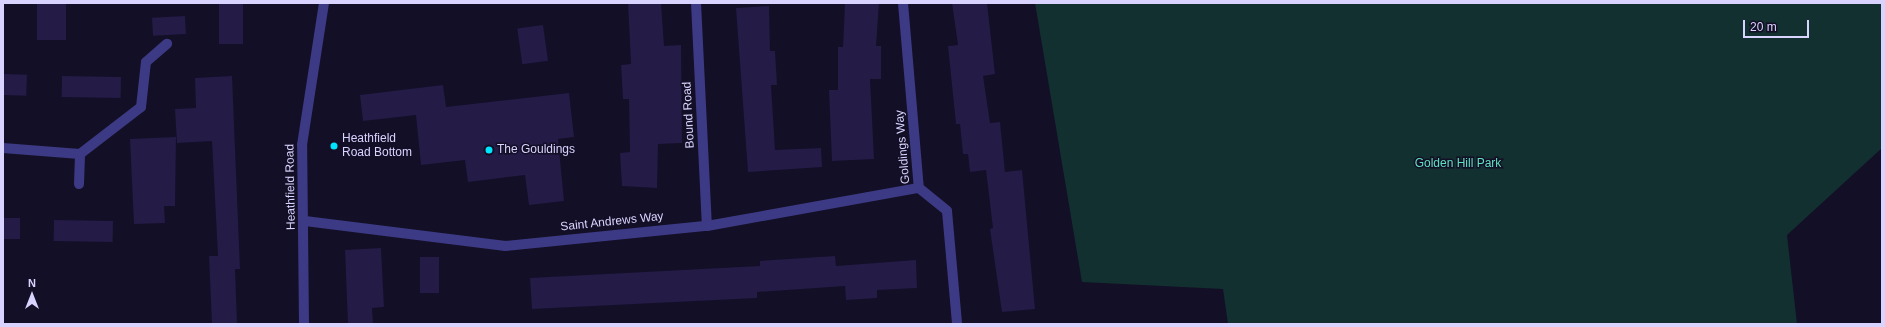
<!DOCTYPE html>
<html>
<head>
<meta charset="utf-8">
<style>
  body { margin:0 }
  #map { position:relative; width:1885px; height:327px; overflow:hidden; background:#130f26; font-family:Arial,sans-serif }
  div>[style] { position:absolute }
  .green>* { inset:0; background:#12302f }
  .building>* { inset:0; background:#241b47; transform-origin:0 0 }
  .minor>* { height:10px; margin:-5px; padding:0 5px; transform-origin:5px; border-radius:5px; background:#3d3a85 }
  .dots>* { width:11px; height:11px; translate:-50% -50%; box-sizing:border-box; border:2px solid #130f26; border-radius:50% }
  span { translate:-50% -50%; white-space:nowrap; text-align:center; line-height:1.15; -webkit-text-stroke:3px #130f26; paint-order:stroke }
  .street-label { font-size:12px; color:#d9d4ff }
  .poi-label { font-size:12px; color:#d9d4ff }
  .left { translate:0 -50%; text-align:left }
  .park-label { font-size:12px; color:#5fe0c0 }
  .frame { position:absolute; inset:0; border:4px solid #d9d4ff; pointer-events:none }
  .north { position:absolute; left:12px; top:275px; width:40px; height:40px; -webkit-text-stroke:3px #130f26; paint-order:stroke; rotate:0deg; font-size:11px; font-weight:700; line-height:16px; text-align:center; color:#d9d4ff }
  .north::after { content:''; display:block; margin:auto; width:14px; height:18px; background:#d9d4ff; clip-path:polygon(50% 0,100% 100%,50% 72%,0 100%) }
  .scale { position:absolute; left:1743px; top:20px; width:66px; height:18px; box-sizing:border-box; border:2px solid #d9d4ff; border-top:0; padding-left:5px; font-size:12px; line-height:14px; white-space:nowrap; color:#d9d4ff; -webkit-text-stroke:3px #130f26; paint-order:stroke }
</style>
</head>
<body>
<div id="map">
  <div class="green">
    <i style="clip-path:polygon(1035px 3px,1882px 3px,1882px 148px,1787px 235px,1797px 324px,1228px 324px,1223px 289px,1082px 282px)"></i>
  </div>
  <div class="building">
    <i style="left:37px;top:3px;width:29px;height:37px"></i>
    <i style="left:219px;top:3px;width:24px;height:41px"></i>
    <i style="clip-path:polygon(628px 3px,661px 3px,664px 46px,681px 45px,682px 143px,658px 144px,657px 188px,622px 186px,620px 153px,630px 152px,629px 99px,623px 99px,621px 65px,631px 64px)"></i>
    <i style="clip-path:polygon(845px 3px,879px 3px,876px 46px,881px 46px,881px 79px,870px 79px,874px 159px,832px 161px,829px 90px,838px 90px,838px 47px,843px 47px)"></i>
    <i style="clip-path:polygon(952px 3px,987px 3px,995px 74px,983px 76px,990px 123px,1000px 122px,1005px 172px,1022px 170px,1035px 309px,1002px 312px,990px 229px,993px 228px,986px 170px,970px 172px,968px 154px,963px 154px,960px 124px,956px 124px,948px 46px,958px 45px)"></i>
    <i style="clip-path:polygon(769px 6px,770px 51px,775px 51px,777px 85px,771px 85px,775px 150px,821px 148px,822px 167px,748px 172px,736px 8px)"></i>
    <i style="left:185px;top:16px;width:18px;height:33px;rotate:87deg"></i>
    <i style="left:543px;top:25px;width:36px;height:26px;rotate:82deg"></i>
    <i style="left:3px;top:74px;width:24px;height:21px;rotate:2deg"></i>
    <i style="left:62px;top:76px;width:59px;height:21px;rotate:1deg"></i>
    <i style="clip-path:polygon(232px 76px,240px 269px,235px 269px,237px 324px,212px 324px,209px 256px,218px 256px,212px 141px,177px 143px,175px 109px,196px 108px,195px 78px)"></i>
    <i style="clip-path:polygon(443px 85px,446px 107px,569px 93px,574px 137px,558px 139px,564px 201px,529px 205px,525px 175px,468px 182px,465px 160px,421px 165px,416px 115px,363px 121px,360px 95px)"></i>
    <i style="clip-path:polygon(176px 137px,175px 206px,164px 206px,165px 223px,134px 224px,130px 139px)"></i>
    <i style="left:3px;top:218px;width:17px;height:21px"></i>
    <i style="left:54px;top:220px;width:59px;height:21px;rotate:1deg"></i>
    <i style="clip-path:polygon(381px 248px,384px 307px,372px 308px,373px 324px,348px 324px,345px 250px)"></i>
    <i style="clip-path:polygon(835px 256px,836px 266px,916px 260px,917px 288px,877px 290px,877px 298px,846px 300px,845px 286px,757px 292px,757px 298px,532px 309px,530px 278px,760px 266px,760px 261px)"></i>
    <i style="left:420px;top:257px;width:19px;height:36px"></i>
  </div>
  <div class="minor">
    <i style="left:696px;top:3px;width:223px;rotate:87.2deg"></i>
    <i style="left:903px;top:3px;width:186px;rotate:85.1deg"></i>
    <i style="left:919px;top:188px;width:36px;rotate:39deg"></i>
    <i style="left:947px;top:211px;width:113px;rotate:84.9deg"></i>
    <i style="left:3px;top:148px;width:77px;rotate:4.5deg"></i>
    <i style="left:79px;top:184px;width:30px;rotate:-88deg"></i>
    <i style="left:80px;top:154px;width:77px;rotate:-37.6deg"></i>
    <i style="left:141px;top:107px;width:45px;rotate:-83.7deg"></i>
    <i style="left:146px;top:62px;width:28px;rotate:-41deg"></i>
    <i style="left:305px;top:221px;width:202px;rotate:7.1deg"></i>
    <i style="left:505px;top:246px;width:203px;rotate:-5.7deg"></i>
    <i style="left:707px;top:226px;width:215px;rotate:-10.2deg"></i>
    <i style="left:304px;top:324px;width:179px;rotate:-90.6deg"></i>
    <i style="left:302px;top:145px;width:144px;rotate:-81.2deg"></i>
  </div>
  <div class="dots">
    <i style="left:334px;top:146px;background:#00e5ff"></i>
    <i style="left:489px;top:150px;background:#00e5ff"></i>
  </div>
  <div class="street-label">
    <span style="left:689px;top:115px;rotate:-93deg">Bound Road</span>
    <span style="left:903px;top:147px;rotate:-95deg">Goldings Way</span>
    <span style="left:291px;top:187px;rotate:-91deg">Heathfield Road</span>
    <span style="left:612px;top:222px;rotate:-6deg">Saint Andrews Way</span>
  </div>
  <div class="poi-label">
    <span class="left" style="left:342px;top:146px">Heathfield<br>Road Bottom</span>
    <span class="left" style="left:497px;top:150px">The Gouldings</span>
  </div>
  <div class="park-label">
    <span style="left:1458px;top:164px">Golden Hill Park</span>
  </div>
  <div class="frame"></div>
  <div class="north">N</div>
  <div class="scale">20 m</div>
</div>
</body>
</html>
